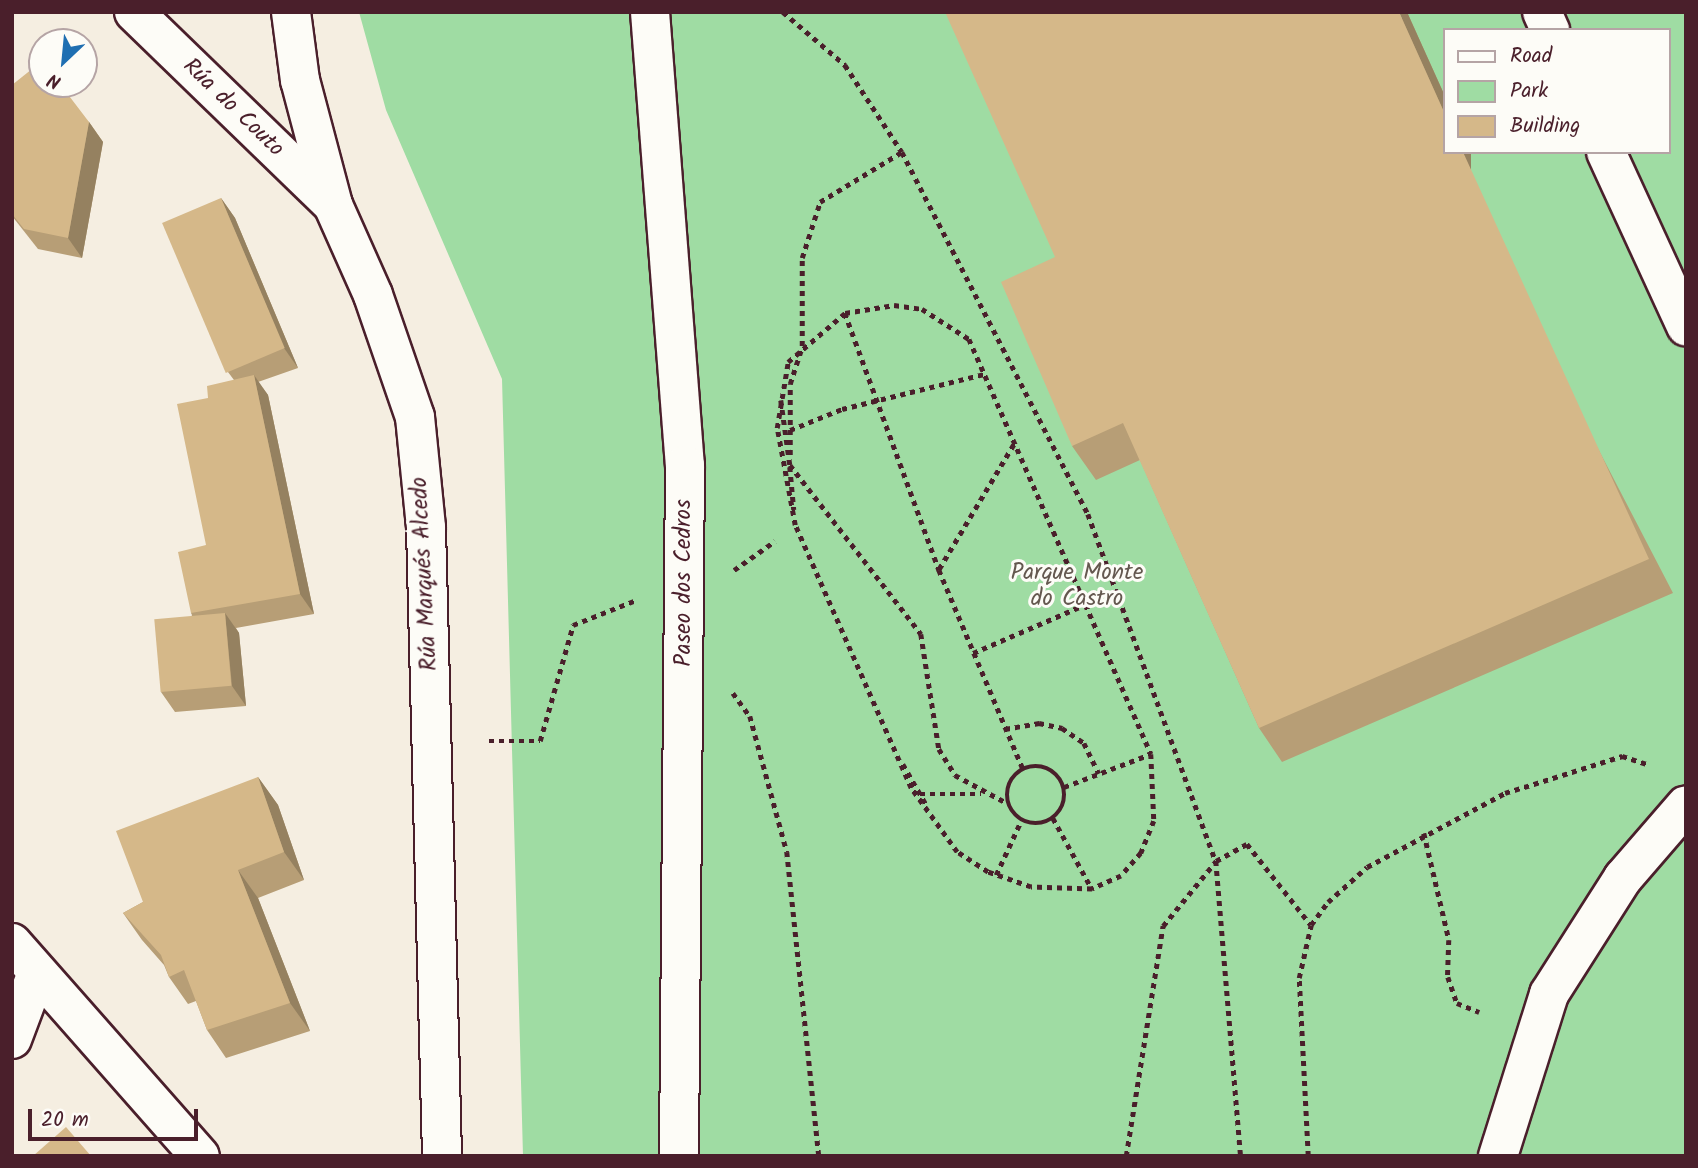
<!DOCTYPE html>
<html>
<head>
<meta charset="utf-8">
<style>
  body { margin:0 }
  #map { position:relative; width:1698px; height:1168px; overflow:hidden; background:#f5eee1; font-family:Kalam,sans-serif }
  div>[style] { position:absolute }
  .green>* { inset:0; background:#9fdca3 }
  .path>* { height:4.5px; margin-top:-2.25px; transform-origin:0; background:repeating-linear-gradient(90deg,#4a1f2b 0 5px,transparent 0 10px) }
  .path>.ring { margin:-2.25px; padding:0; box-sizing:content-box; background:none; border:4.5px solid #4a1f2b; border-radius:50% }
  .roads { filter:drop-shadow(2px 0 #4a1f2b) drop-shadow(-2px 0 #4a1f2b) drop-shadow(0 2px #4a1f2b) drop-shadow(0 -2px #4a1f2b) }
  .minor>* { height:38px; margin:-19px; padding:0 19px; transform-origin:19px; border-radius:19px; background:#fdfcf7 }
  .wall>* { inset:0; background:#b79e76 }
  .shaded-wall>* { inset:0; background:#958160; transform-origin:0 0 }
  .building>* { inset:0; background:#d5b889; transform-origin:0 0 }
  span { translate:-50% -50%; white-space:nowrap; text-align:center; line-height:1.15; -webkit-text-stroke:6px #fdfcf7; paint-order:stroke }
  .street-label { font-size:23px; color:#4a1f2b }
  .park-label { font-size:23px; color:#64584f }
  .frame { position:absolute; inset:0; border:14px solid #4a1f2b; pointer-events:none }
  .legend { position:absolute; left:1443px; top:28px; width:228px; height:126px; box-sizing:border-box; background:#fdfcf7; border:2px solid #b5a4a5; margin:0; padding:9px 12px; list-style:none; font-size:21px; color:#4a1f2b }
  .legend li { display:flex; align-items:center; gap:14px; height:35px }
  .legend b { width:35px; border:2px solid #b5a4a5 }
  .north { position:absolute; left:28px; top:28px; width:70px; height:70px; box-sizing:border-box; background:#fdfcf7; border:2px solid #b5a4a5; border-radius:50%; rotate:206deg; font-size:19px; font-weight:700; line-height:28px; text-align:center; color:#4a1f2b }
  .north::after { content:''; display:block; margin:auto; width:24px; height:32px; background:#1f6fb2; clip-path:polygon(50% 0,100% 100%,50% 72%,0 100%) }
  .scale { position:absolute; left:28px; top:1109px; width:170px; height:32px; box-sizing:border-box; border:4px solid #4a1f2b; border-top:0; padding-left:9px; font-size:21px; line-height:24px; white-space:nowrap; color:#4a1f2b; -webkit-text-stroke:5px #fdfcf7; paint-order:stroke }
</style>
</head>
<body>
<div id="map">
  <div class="green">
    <i style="clip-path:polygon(evenodd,359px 12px,1686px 12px,1686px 1156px,523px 1156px,502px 379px,386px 110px,359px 12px,1444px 30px,1668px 30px,1668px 152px,1444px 152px,1444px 30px)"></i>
  </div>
  <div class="path">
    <i style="left:783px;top:12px;width:82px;rotate:40.5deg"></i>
    <i style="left:845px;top:65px;width:104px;rotate:56.8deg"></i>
    <i style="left:902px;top:152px;width:407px;rotate:62.8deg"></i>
    <i style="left:1088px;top:514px;width:370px;rotate:69.8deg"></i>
    <i style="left:1216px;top:861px;width:296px;rotate:85.2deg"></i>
    <i style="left:894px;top:305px;width:28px;rotate:8deg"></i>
    <i style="left:922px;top:309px;width:56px;rotate:32.6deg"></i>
    <i style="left:969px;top:339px;width:453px;rotate:66.3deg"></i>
    <i style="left:1151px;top:754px;width:67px;rotate:87.4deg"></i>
    <i style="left:1154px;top:821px;width:35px;rotate:112deg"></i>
    <i style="left:1141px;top:853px;width:30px;rotate:131deg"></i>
    <i style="left:1121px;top:876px;width:32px;rotate:156deg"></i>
    <i style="left:1092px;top:889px;width:61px;rotate:-178.1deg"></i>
    <i style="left:1031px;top:887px;width:46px;rotate:-160.8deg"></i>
    <i style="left:988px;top:872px;width:37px;rotate:-147deg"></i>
    <i style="left:957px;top:852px;width:79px;rotate:-125.7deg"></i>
    <i style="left:911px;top:788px;width:287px;rotate:-113.8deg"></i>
    <i style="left:795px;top:525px;width:99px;rotate:-100.5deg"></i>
    <i style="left:777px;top:428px;width:67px;rotate:-80.5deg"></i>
    <i style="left:788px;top:362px;width:75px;rotate:-40.7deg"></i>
    <i style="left:845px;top:313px;width:50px;rotate:-9.3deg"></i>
    <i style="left:845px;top:313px;width:274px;rotate:69.9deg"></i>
    <i style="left:939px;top:570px;width:216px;rotate:67.1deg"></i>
    <i style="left:781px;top:400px;width:66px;rotate:82.1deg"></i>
    <i style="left:790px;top:465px;width:214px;rotate:52.2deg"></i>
    <i style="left:921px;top:634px;width:116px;rotate:81.1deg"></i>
    <i style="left:939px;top:749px;width:31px;rotate:58deg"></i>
    <i style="left:955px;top:775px;width:59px;rotate:28.3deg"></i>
    <i style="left:790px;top:430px;width:56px;rotate:-22deg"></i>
    <i style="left:842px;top:409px;width:147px;rotate:-13.8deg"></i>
    <i style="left:790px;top:455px;width:71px;rotate:-90deg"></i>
    <i style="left:790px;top:384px;width:40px;rotate:-72deg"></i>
    <i style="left:802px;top:346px;width:88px;rotate:-90deg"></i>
    <i style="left:802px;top:258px;width:59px;rotate:-72.2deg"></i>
    <i style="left:820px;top:202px;width:96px;rotate:-31.4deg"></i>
    <i style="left:790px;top:467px;width:43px;rotate:84.7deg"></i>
    <i style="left:939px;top:569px;width:148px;rotate:-59.1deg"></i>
    <i style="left:734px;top:570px;width:50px;rotate:-35.3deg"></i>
    <i style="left:973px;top:653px;width:123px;rotate:-23.4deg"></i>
    <i style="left:733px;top:693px;width:29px;rotate:54deg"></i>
    <i style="left:750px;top:716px;width:141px;rotate:74.8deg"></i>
    <i style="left:787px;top:852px;width:306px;rotate:84deg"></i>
    <i style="left:1005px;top:729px;width:35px;rotate:-10deg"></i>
    <i style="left:1039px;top:723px;width:24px;rotate:12deg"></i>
    <i style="left:1062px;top:728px;width:27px;rotate:34deg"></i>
    <i style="left:1084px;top:743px;width:34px;rotate:64deg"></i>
    <i style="left:489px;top:741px;width:51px"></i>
    <i style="left:540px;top:741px;width:121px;rotate:-74.1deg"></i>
    <i style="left:573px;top:625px;width:68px;rotate:-21.6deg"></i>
    <i style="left:903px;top:764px;width:48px;rotate:60.3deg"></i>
    <i class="ring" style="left:1007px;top:766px;width:53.5px;height:53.5px"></i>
    <i style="left:1064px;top:787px;width:93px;rotate:-20.8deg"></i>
    <i style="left:920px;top:794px;width:61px"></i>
    <i style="left:1053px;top:818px;width:81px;rotate:61.2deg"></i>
    <i style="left:1424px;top:833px;width:110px;rotate:76.8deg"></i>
    <i style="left:1449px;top:940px;width:37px;rotate:92deg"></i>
    <i style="left:1448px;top:977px;width:28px;rotate:71deg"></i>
    <i style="left:1457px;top:1003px;width:24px;rotate:22deg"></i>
    <i style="left:996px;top:875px;width:60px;rotate:-65.2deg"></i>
    <i style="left:1126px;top:1156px;width:233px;rotate:-80.9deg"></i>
    <i style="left:1163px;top:926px;width:84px;rotate:-50.8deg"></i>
    <i style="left:1216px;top:861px;width:35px;rotate:-29deg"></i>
    <i style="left:1247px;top:844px;width:103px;rotate:51.7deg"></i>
    <i style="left:1308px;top:1156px;width:178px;rotate:-92.9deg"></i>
    <i style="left:1299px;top:978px;width:54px;rotate:-77.2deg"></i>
    <i style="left:1311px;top:925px;width:29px;rotate:-54deg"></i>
    <i style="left:1328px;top:902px;width:52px;rotate:-41.9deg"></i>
    <i style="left:1367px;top:867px;width:157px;rotate:-28.2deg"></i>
    <i style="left:1505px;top:793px;width:123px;rotate:-17.5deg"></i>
    <i style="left:1622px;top:756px;width:29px;rotate:18deg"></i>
  </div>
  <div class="roads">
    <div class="minor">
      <i style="left:134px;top:12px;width:277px;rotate:44.1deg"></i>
      <i style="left:291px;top:12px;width:69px;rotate:82.5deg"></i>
      <i style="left:300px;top:80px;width:129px;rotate:75.2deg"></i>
      <i style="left:333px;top:205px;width:98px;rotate:66deg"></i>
      <i style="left:373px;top:295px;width:129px;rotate:71deg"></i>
      <i style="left:415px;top:417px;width:112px;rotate:84.3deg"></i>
      <i style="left:426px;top:528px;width:628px;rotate:88.54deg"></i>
      <i style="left:650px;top:12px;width:454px;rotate:85.6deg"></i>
      <i style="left:685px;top:465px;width:691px;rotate:90.5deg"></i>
      <i style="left:1542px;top:12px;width:20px;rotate:66deg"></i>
      <i style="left:1606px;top:152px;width:192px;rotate:65.3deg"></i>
      <i style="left:12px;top:943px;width:284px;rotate:48.6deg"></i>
      <i style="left:12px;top:1039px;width:68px;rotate:-69.4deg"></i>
      <i style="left:1498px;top:1156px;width:170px;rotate:-72.5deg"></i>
      <i style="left:1549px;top:994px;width:138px;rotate:-57.5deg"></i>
      <i style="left:1623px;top:878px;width:96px;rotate:-49.2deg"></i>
    </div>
  </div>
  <div class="wall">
    <i style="clip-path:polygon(1407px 12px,1444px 94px,1444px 152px,1673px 593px,1282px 762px,1259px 728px,1140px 460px,1096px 480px,1072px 446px)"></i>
    <i style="clip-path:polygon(12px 85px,89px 122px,103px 142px,82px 258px,38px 249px,12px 216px)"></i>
    <i style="clip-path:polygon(221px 198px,235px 218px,298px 368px,258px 382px,268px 395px,314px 614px,236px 628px,239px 633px,246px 706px,175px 712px,161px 692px,192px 615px,191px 613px,206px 545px,208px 398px,234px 380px,225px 368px)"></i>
    <i style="clip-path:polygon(258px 777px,278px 805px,304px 880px,258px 898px,310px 1031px,226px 1058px,207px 1030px,196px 1001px,188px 1004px,169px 977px,164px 965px,142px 940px,123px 913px,143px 902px)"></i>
  </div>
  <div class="shaded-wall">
    <i style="clip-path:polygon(1399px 12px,1407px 12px,1444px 94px,1444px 112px)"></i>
    <i style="clip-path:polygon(89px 122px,103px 142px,82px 258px,68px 238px)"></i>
    <i style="left:1463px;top:152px;width:8px;height:447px"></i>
    <i style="clip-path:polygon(221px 198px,235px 218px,298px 368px,284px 348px)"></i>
    <i style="clip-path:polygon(254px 375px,268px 395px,314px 614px,300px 594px)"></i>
    <i style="clip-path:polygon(225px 613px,239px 633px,246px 706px,232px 686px)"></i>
    <i style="clip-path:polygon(258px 777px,278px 805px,304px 880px,284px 852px)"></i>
    <i style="clip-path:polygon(238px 870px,258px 898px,310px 1031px,290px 1003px)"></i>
  </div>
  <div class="building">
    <i style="clip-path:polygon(945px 12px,1399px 12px,1444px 112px,1444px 152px,1463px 152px,1649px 559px,1259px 728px,1123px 423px,1072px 446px,1001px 282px,1055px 257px)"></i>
    <i style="clip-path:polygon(42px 61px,42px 84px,60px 84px,89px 122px,68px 238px,24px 229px,12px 214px,12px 85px)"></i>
    <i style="left:221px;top:198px;width:163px;height:64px;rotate:67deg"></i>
    <i style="clip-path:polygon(254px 375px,300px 594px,191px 613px,178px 552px,206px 545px,177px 404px,208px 398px,207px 386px)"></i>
    <i style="left:225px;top:613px;width:73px;height:71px;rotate:85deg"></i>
    <i style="clip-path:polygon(258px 777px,284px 852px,238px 870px,290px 1003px,207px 1030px,184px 970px,169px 977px,161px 955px,123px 913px,143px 902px,116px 831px)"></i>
    <i style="clip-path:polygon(66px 1127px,91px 1156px,33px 1156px)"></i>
  </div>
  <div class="street-label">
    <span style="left:233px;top:108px;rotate:44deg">Rúa do Couto</span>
    <span style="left:425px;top:574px;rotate:-93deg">Rúa Marqués Alcedo</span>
    <span style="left:684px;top:583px;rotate:-90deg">Paseo dos Cedros</span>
  </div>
  <div class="park-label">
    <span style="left:1077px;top:586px">Parque Monte<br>do Castro</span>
  </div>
  <div class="frame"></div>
  <ul class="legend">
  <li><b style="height:9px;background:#fdfcf7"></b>Road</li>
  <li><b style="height:19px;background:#9fdca3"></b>Park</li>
  <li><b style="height:19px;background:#d5b889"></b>Building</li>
  </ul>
  <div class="north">N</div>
  <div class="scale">20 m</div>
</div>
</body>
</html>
